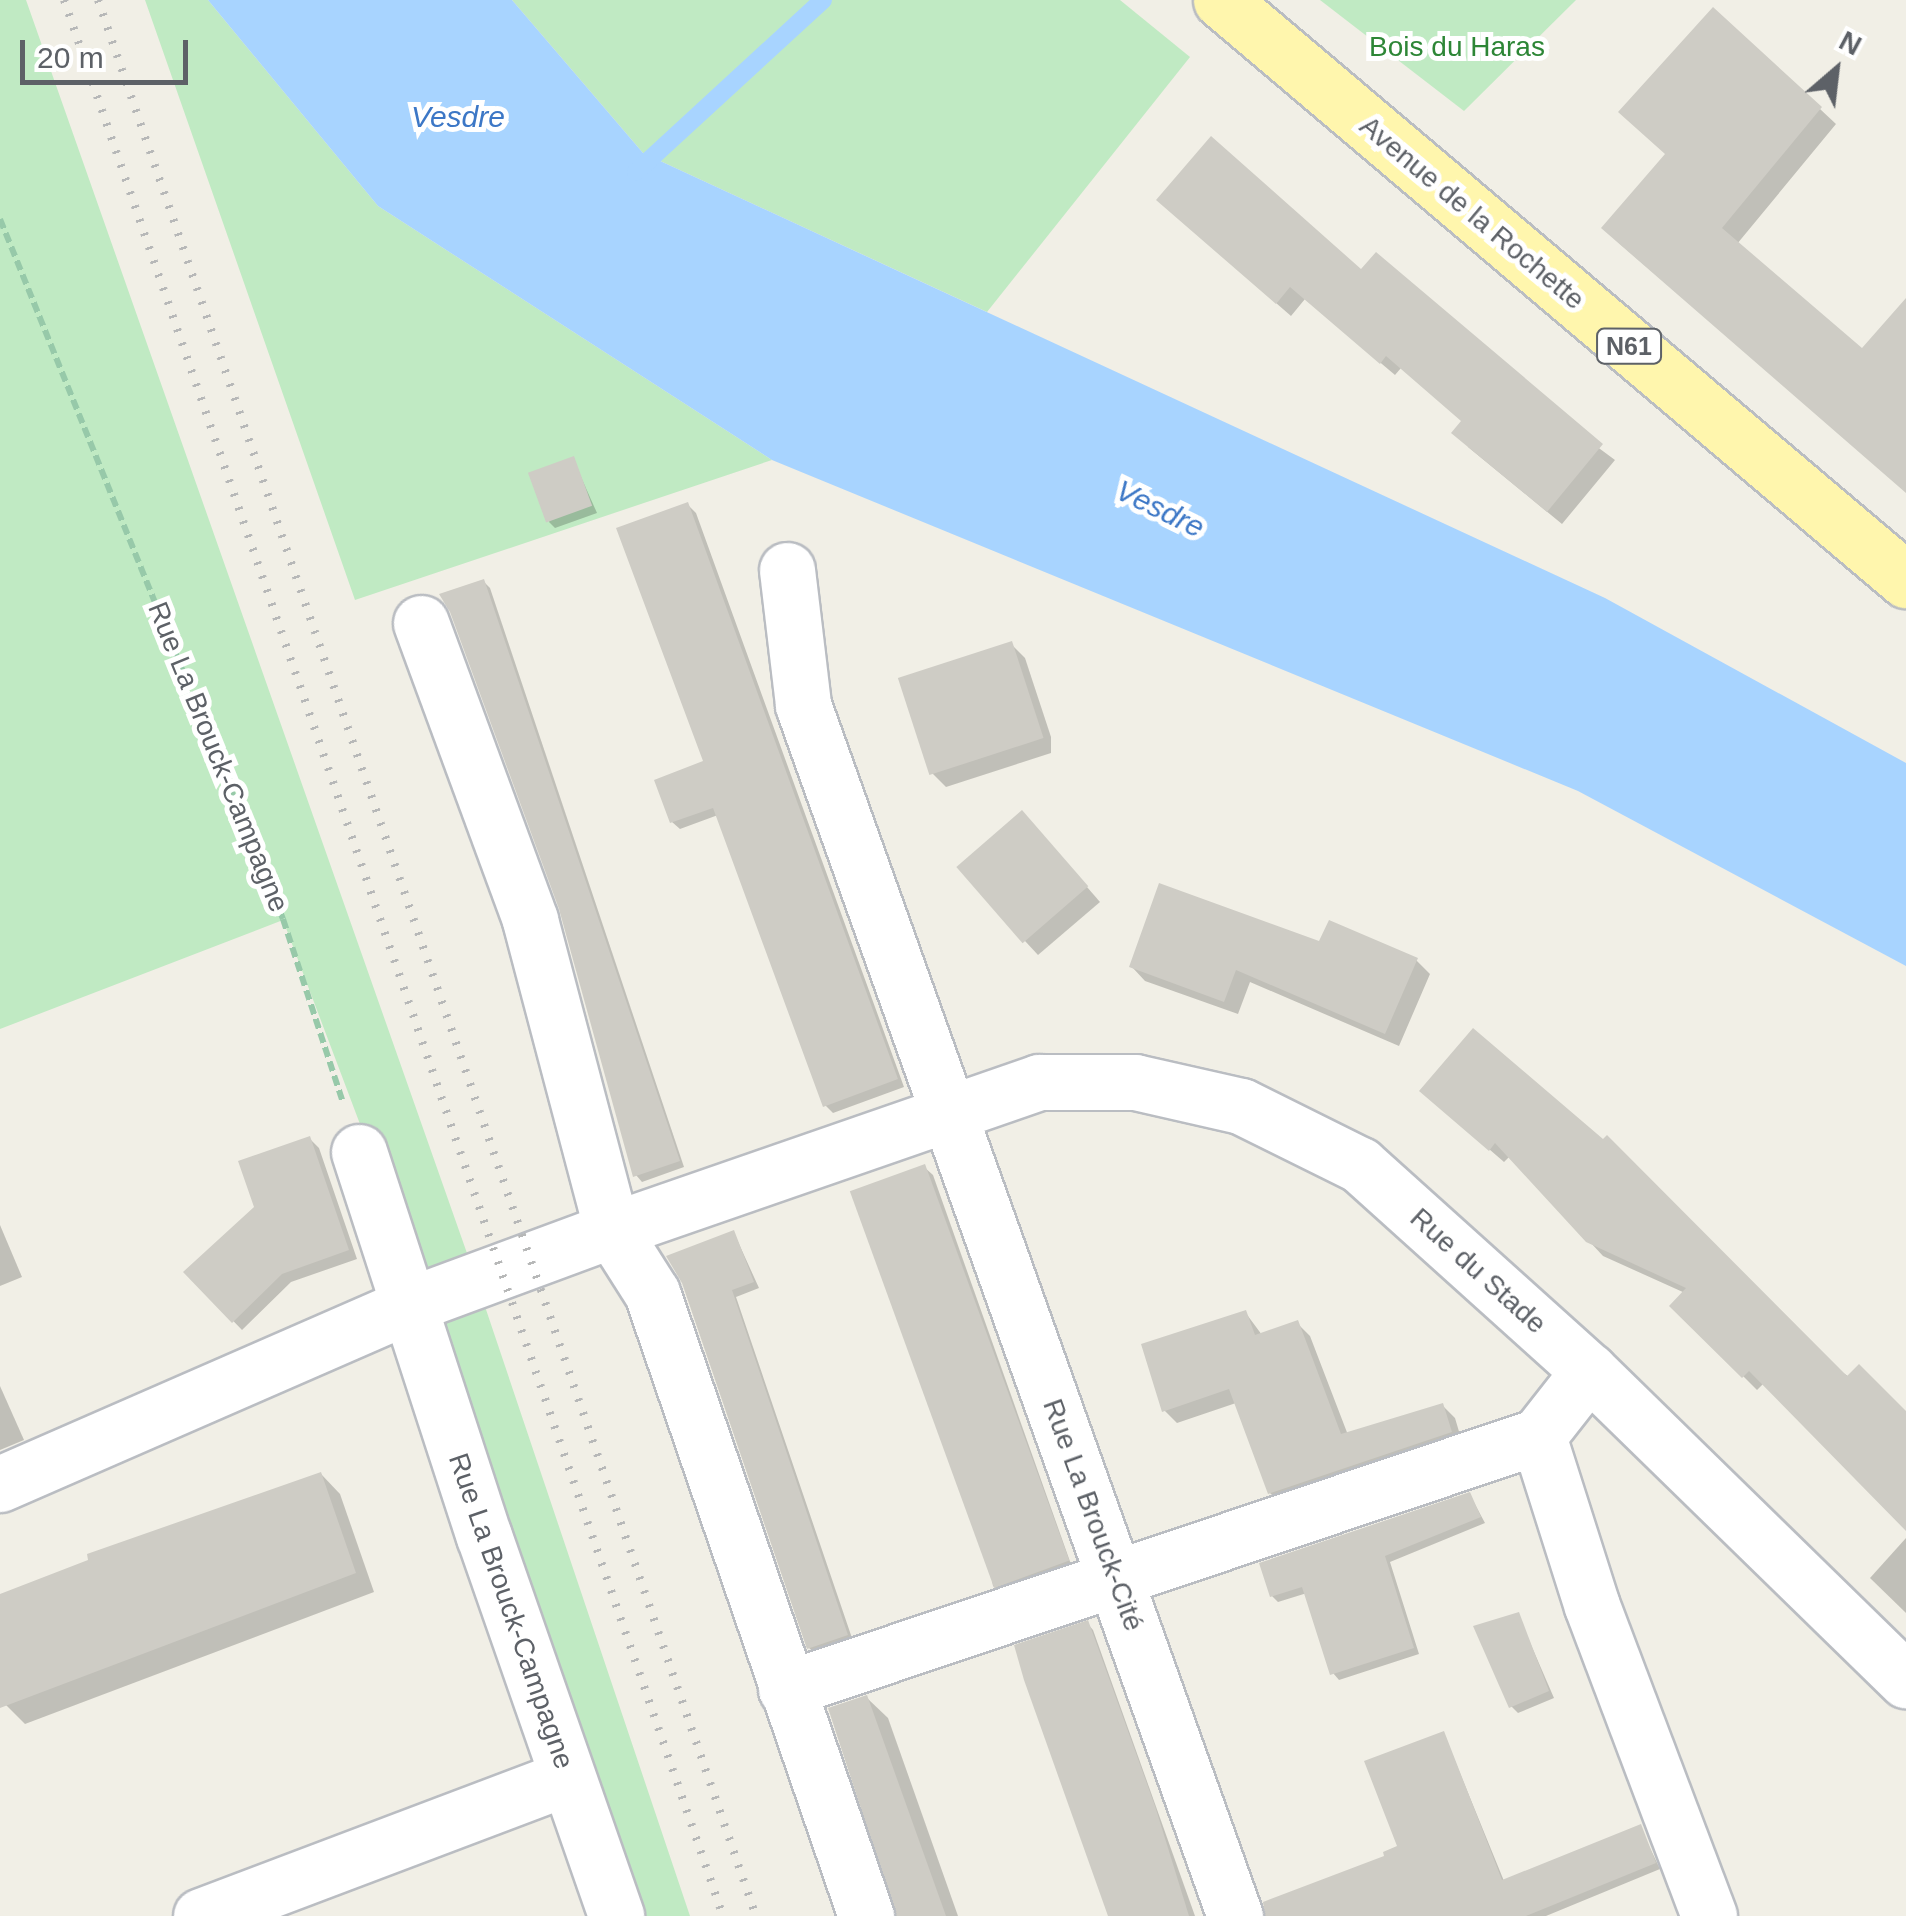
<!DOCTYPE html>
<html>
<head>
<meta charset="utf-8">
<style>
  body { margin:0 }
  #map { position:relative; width:1906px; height:1916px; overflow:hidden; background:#f1efe6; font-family:Helvetica,sans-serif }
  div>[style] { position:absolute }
  .green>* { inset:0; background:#c0eac3 }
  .water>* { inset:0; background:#a8d4ff }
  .shadow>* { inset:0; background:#0003 }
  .stream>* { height:18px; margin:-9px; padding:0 9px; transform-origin:9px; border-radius:9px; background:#a8d4ff }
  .building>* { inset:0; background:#ceccc5; transform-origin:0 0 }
  .path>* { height:6px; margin-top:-3px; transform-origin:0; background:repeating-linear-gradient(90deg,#97c9a9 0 10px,transparent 0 15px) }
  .roads { filter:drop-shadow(2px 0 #babdc2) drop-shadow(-2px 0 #babdc2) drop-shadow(0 2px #babdc2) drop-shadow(0 -2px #babdc2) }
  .minor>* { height:55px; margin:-27.5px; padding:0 27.5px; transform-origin:27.5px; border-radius:27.5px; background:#fff }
  .major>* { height:55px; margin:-27.5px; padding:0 27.5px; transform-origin:27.5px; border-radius:27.5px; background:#fff6ad }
  .rail>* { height:8px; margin-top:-4px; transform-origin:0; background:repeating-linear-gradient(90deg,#b7b8b8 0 2.5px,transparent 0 14.5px) }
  span { translate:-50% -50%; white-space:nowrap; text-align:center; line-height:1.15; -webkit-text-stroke:10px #fff; paint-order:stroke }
  .shield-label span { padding:2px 8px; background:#fff; border:2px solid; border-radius:8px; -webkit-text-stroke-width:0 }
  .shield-label { font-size:25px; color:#5d6167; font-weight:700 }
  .park-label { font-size:28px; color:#2d8636 }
  .street-label { font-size:28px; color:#5d6167 }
  .water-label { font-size:30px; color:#3c77c6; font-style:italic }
  .north { position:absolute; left:1786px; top:20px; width:100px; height:100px; -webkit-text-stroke:8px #fff; paint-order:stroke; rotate:28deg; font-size:28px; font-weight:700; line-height:40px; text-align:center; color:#5d6167 }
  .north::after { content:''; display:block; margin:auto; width:35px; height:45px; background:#5d6167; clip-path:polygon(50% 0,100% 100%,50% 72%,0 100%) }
  .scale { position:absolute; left:20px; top:40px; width:168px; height:45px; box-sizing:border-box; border:5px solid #5d6167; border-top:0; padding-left:12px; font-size:30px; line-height:35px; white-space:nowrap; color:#5d6167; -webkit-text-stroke:8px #fff; paint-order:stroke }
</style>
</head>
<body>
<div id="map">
  <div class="green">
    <i style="clip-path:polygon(0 0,26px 0,468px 1256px,690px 1916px,644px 1916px,409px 1254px,283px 920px,0 1029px)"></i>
    <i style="clip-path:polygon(145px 0,208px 0,378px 206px,772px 460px,355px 600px)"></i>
    <i style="clip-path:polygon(512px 0,1120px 0,1190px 57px,987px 312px,643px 153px)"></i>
    <i style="clip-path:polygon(1320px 0,1576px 0,1464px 111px)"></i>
  </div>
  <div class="water">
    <i style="clip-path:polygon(208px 0,512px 0,643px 153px,1605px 598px,1906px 763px,1906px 966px,1578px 791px,772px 460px,378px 206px)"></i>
  </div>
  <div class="shadow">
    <i style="clip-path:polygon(1820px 109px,1836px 124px,1737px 244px,1862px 352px,1906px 302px,1906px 491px,1619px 243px)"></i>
    <i style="clip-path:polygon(1173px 213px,1362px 273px,1615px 460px,1562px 524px,1468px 447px,1464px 422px,1401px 368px,1395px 375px,1305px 299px,1291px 316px)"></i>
    <i style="clip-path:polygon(573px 459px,597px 513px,555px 528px,549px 522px)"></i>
    <i style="clip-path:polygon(688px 505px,696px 513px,904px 1087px,833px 1113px,825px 1105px,718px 815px,680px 829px,672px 822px,706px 763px)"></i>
    <i style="clip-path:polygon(484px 582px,490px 588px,684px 1167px,642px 1182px,636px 1175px)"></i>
    <i style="clip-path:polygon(1011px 644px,1025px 658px,1051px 737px,1051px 753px,946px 787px,932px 773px)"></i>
    <i style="clip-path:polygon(1035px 827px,1100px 902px,1038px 955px,1025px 941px)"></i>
    <i style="clip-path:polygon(1321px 945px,1416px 960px,1430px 974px,1399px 1046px,1250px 982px,1238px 1014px,1145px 981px,1132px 967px)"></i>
    <i style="clip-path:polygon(1422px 1091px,1906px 1415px,1906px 1472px,1764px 1383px,1757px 1390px,1673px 1306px,1685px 1293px,1603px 1256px,1510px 1156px,1504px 1162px)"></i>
    <i style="clip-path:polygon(310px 1139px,319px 1148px,357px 1259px,291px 1282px,242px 1330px,186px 1272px,257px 1208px)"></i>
    <i style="clip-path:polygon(924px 1167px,933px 1175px,1073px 1570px,1002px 1594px,993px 1586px)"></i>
    <i style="clip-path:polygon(0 1225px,22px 1277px,0 1286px)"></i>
    <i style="clip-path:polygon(734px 1233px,759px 1288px,736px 1297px,853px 1641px,816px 1654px,809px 1648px,684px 1282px)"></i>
    <i style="clip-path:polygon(1245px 1312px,1262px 1335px,1297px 1323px,1310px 1336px,1348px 1435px,1442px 1405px,1455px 1418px,1463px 1445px,1282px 1505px,1270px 1493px,1236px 1403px,1177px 1423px,1164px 1410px)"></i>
    <i style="clip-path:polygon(0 1386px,24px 1440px,0 1450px)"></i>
    <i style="clip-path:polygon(321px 1474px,340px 1494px,374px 1592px,25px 1724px,6px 1705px,0 1688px,0 1597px)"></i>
    <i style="clip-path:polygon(1470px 1495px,1485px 1523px,1390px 1562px,1419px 1654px,1339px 1680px,1333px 1673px,1307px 1593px,1278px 1602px,1272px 1596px)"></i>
    <i style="clip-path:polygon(1906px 1538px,1906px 1613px,1870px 1578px)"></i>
    <i style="clip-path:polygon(1518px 1615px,1554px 1698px,1518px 1713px,1511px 1706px)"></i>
    <i style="clip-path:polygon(1087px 1623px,1093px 1630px,1195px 1916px,1113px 1916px)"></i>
    <i style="clip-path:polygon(867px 1698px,888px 1718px,958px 1916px,897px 1916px)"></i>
    <i style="clip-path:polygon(1444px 1734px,1504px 1881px,1640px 1827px,1660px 1869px,1546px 1916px,1302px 1916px,1400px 1848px)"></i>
  </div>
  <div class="stream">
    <i style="left:636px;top:172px;width:254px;rotate:-42.6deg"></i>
  </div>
  <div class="building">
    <i style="clip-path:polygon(1713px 7px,1822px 107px,1722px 228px,1862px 348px,1906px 298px,1906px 493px,1601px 228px,1665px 154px,1618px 112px)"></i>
    <i style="clip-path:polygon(1211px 136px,1361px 269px,1376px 252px,1603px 444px,1547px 512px,1451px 433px,1461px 421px,1386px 356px,1380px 364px,1290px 287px,1276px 304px,1156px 200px)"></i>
    <i style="left:574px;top:456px;width:53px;height:49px;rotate:70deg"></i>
    <i style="clip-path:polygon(688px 502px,898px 1079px,823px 1107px,713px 808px,670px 823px,654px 780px,703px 761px,616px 528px)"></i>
    <i style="clip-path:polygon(484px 579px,680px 1161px,633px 1177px,559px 909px,450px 612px,439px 594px)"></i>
    <i style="left:1012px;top:641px;width:102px;height:120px;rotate:72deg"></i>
    <i style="left:1022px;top:810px;width:101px;height:87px;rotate:49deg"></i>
    <i style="clip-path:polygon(1159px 883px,1319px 941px,1329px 920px,1418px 958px,1385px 1034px,1236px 970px,1224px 1002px,1129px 967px)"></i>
    <i style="clip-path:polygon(1473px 1028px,1603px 1139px,1607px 1135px,1847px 1376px,1859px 1364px,1906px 1411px,1906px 1531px,1749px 1371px,1742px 1378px,1669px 1306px,1686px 1288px,1586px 1242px,1495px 1143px,1489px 1151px,1419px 1091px)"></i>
    <i style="clip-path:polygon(310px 1136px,349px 1250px,282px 1274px,232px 1323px,183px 1272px,254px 1207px,238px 1161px)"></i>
    <i style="left:925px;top:1164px;width:422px;height:80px;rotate:70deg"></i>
    <i style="clip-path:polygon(734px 1230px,754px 1282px,732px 1290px,848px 1635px,807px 1649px,682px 1283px,666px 1256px)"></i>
    <i style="clip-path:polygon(1246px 1310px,1255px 1335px,1298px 1320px,1341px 1434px,1443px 1403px,1452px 1432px,1268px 1494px,1229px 1389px,1162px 1412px,1141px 1344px)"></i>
    <i style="clip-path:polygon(321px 1472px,356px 1573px,0 1708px,0 1594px,88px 1560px,87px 1554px)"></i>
    <i style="clip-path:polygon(1470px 1492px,1481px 1517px,1385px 1556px,1414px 1648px,1330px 1675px,1302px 1587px,1270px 1597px,1259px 1563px)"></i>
    <i style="clip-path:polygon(1519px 1612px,1549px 1691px,1509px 1708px,1473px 1626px)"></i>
    <i style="clip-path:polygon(1088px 1620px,1155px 1806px,1189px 1916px,1108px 1916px,1024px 1680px,1014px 1645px)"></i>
    <i style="clip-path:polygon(867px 1695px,946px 1916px,896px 1916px,828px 1708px)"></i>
    <i style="clip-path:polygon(1444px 1731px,1502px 1880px,1641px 1824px,1656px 1863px,1526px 1916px,1265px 1916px,1263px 1902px,1384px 1856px,1383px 1852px,1397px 1846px,1364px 1761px)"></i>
  </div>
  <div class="path">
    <i style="left:0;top:219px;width:755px;rotate:67.99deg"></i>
    <i style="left:283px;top:919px;width:194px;rotate:71.9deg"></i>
  </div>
  <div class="roads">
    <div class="minor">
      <i style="left:787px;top:570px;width:136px;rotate:83.2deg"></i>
      <i style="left:803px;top:705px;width:1286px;rotate:70.37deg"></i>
      <i style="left:421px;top:623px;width:316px;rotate:69.8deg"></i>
      <i style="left:530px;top:920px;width:321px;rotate:75.2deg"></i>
      <i style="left:612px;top:1230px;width:75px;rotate:57.6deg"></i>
      <i style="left:652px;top:1293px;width:659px;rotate:71.04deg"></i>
      <i style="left:359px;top:1152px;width:404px;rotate:72deg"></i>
      <i style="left:484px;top:1536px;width:402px;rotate:70.8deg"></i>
      <i style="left:1589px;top:1371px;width:83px;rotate:128.1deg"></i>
      <i style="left:1538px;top:1436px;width:178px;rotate:72.4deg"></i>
      <i style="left:1592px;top:1606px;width:331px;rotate:69.3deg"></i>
      <i style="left:0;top:1484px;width:446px;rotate:-23.6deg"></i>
      <i style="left:409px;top:1305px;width:216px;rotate:-20.3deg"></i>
      <i style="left:612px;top:1230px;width:452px;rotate:-19.1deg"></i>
      <i style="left:1039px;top:1082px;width:96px"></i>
      <i style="left:1135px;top:1082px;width:109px;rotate:12.8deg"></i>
      <i style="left:1241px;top:1106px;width:133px;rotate:26.4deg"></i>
      <i style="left:1360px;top:1165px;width:308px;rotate:42deg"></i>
      <i style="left:1589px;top:1371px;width:443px;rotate:44.3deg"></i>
      <i style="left:786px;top:1689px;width:793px;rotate:-18.59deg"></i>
      <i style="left:201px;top:1916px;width:391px;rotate:-20.7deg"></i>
    </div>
    <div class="major">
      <i style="left:1221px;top:0;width:898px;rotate:40.26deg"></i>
    </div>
  </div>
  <div class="rail">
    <i style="left:64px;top:0;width:2026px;rotate:71.02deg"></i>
    <i style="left:98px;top:0;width:2026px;rotate:71.05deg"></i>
  </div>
  <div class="shield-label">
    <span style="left:1629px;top:346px">N61</span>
  </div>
  <div class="park-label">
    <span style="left:1457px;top:47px">Bois du Haras</span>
  </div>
  <div class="street-label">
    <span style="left:1472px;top:213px;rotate:40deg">Avenue de la Rochette</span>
    <span style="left:218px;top:757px;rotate:68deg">Rue La Brouck-Campagne</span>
    <span style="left:1478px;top:1271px;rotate:42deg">Rue du Stade</span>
    <span style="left:1093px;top:1515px;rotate:70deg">Rue La Brouck-Cité</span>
    <span style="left:511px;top:1611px;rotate:71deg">Rue La Brouck-Campagne</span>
  </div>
  <div class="water-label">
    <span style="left:458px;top:117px">Vesdre</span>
    <span style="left:1160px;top:509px;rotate:26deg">Vesdre</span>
  </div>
  <div class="north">N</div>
  <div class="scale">20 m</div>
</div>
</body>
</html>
